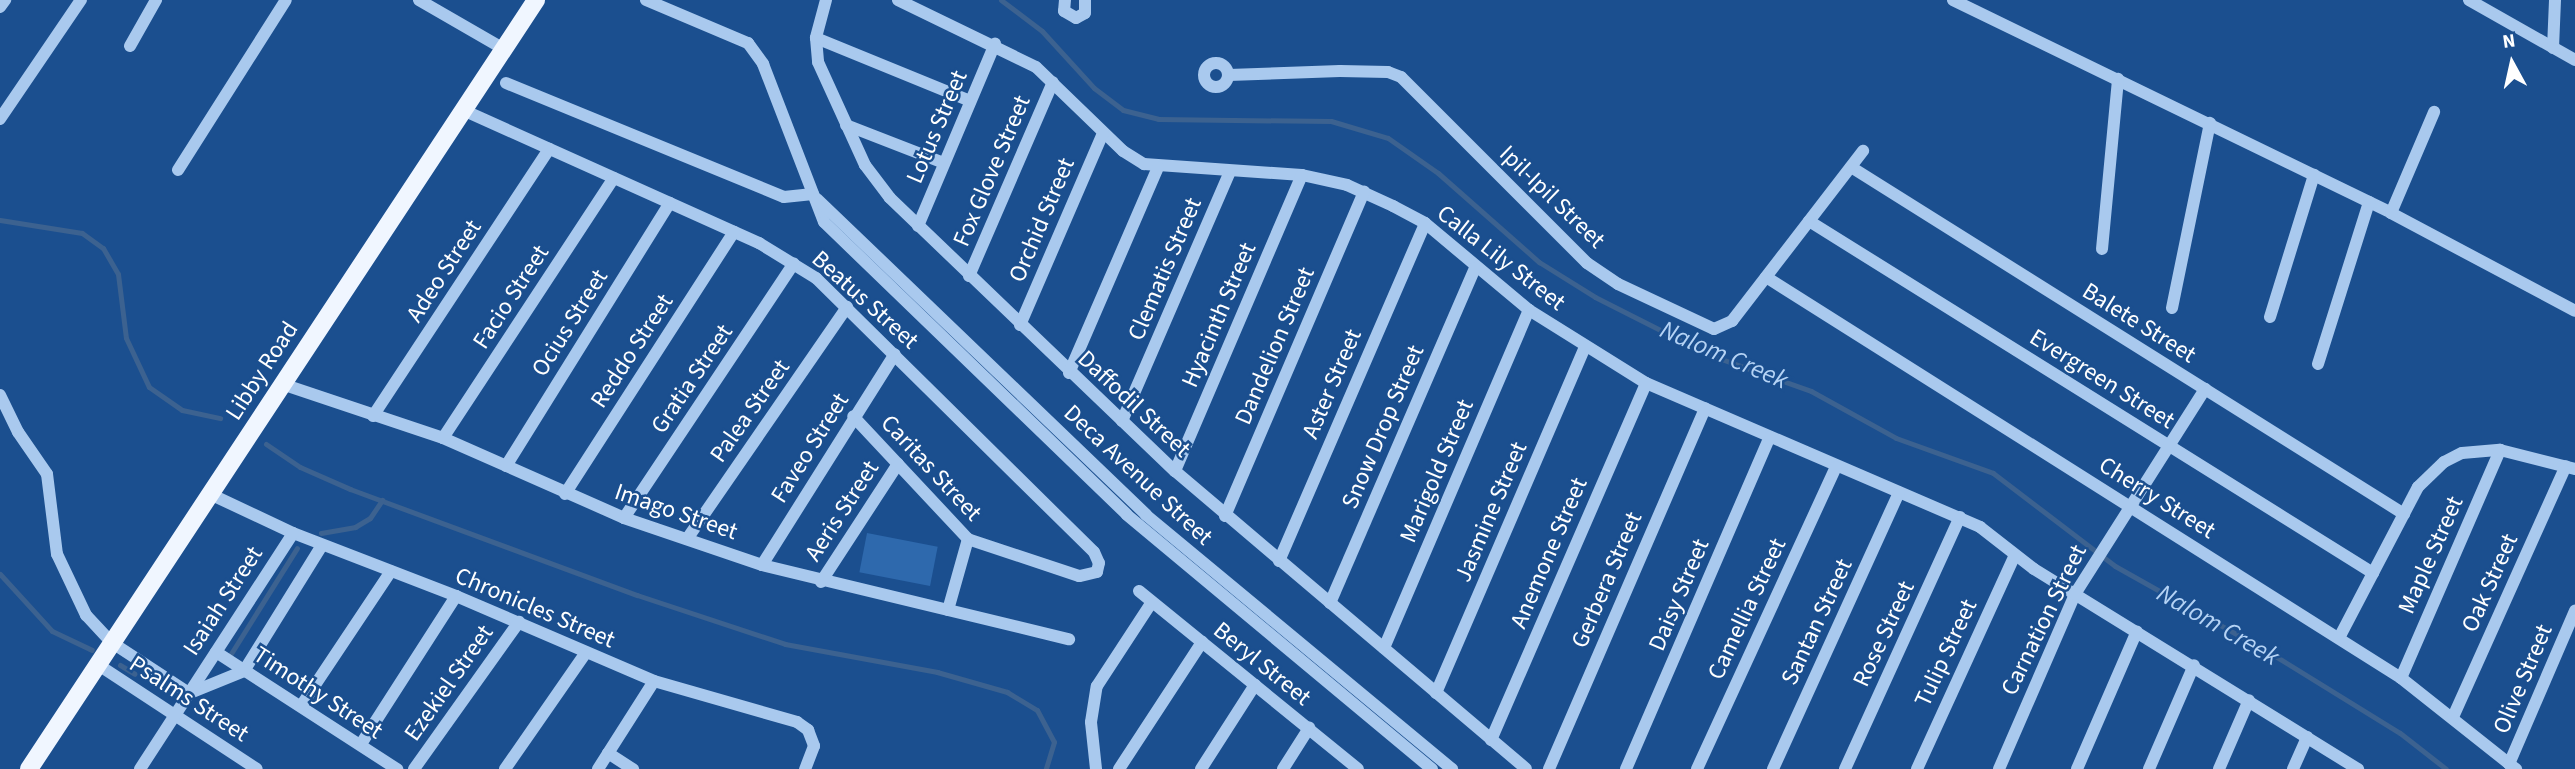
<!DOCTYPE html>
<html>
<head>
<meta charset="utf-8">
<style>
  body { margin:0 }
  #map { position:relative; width:2575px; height:769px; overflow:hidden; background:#1b4f8f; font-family:"Source Sans 3",sans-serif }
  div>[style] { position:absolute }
  .green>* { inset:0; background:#2e69ad; transform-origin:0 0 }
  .stream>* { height:5px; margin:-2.5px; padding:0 2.5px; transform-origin:2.5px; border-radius:2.5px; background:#3c6290 }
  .minor>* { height:12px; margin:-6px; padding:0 6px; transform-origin:6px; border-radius:6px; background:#a9c9ee }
  .minor>.ring { margin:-6px; padding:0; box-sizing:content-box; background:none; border:12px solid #a9c9ee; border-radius:50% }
  .major>* { height:18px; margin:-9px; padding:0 9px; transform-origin:9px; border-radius:9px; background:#f0f6ff }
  span { translate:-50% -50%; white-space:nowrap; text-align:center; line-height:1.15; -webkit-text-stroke:5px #1b4f8f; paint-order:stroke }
  .street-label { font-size:24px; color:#fff }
  .water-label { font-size:26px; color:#b5d3f5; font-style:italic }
  .north { position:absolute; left:2477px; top:28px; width:70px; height:70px; -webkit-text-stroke:5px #1b4f8f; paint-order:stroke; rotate:352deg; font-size:19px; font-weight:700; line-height:28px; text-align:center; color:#fff }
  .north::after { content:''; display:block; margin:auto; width:24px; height:32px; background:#fff; clip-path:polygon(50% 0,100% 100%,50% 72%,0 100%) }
</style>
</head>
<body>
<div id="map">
  <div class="green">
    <i style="left:867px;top:533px;width:72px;height:40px;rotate:11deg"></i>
  </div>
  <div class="stream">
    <i style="left:1001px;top:0;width:51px;rotate:37.1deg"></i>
    <i style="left:1042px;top:31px;width:77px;rotate:47.6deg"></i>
    <i style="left:1094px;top:88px;width:36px;rotate:37deg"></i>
    <i style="left:1123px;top:110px;width:36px;rotate:14deg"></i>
    <i style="left:1158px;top:119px;width:173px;rotate:0.7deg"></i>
    <i style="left:1331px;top:121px;width:59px;rotate:16.6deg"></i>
    <i style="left:1388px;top:138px;width:61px;rotate:35deg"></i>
    <i style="left:1438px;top:173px;width:135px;rotate:41.4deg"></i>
    <i style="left:1539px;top:262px;width:66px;rotate:32deg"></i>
    <i style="left:1595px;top:297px;width:129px;rotate:26.8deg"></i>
    <i style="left:1710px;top:355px;width:107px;rotate:19.6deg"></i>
    <i style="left:1811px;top:391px;width:97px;rotate:28.9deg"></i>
    <i style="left:1896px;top:438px;width:103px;rotate:19.8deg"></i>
    <i style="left:1993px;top:473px;width:153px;rotate:37.3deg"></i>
    <i style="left:2115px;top:566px;width:180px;rotate:29.3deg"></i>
    <i style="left:2272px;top:654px;width:150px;rotate:31.7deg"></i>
    <i style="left:2400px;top:733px;width:58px;rotate:38deg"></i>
    <i style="left:0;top:220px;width:83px;rotate:9deg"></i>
    <i style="left:82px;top:233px;width:26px;rotate:36deg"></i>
    <i style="left:103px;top:248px;width:30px;rotate:60deg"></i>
    <i style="left:118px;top:274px;width:64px;rotate:82.9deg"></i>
    <i style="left:126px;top:338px;width:54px;rotate:64.9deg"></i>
    <i style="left:149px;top:387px;width:40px;rotate:34.9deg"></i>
    <i style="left:182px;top:410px;width:39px;rotate:12deg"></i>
    <i style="left:266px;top:444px;width:41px;rotate:34.1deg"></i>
    <i style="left:300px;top:467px;width:55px;rotate:23.7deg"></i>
    <i style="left:350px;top:489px;width:306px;rotate:20.3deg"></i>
    <i style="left:637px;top:595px;width:156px;rotate:18.3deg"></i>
    <i style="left:785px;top:644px;width:155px;rotate:10.4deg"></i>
    <i style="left:937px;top:672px;width:73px;rotate:15.9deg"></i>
    <i style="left:1007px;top:692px;width:35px;rotate:31deg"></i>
    <i style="left:1037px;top:710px;width:36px;rotate:62deg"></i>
    <i style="left:1054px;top:742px;width:28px;rotate:107deg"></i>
    <i style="left:321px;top:533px;width:35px;rotate:-10deg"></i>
    <i style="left:355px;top:527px;width:17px;rotate:-31deg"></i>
    <i style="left:370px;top:518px;width:22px;rotate:-56deg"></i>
    <i style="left:0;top:574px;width:77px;rotate:47.6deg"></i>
    <i style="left:52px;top:631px;width:44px;rotate:25.4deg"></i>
    <i style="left:227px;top:660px;width:132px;rotate:-58deg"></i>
    <i style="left:120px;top:665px;width:17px;rotate:31deg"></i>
  </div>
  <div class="minor">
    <i style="left:419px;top:0;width:98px;rotate:30deg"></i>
    <i style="left:646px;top:0;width:111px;rotate:22.9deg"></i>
    <i style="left:748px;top:43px;width:26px;rotate:54deg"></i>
    <i style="left:763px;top:64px;width:169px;rotate:68.9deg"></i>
    <i style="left:824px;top:222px;width:421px;rotate:44deg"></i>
    <i style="left:1127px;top:515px;width:397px;rotate:39.8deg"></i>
    <i style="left:826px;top:0;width:39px;rotate:105deg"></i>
    <i style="left:816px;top:38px;width:24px;rotate:85deg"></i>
    <i style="left:818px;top:62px;width:113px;rotate:65.5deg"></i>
    <i style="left:865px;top:165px;width:41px;rotate:52.9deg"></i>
    <i style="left:890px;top:198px;width:395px;rotate:43.8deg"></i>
    <i style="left:1175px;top:471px;width:460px;rotate:40.3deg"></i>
    <i style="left:898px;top:0;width:153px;rotate:25.9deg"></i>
    <i style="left:1036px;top:67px;width:121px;rotate:44deg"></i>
    <i style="left:1123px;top:151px;width:25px;rotate:32deg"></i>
    <i style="left:1144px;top:164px;width:158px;rotate:4deg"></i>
    <i style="left:1302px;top:175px;width:46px;rotate:12.5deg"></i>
    <i style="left:1347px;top:185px;width:51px;rotate:24.5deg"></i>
    <i style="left:1393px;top:206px;width:36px;rotate:28deg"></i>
    <i style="left:1425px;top:223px;width:136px;rotate:39.9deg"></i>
    <i style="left:1529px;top:310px;width:138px;rotate:32deg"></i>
    <i style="left:1646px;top:383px;width:364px;rotate:23.3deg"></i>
    <i style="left:1980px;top:527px;width:68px;rotate:37.9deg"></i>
    <i style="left:2034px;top:569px;width:381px;rotate:31.7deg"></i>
    <i style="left:1065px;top:0;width:11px;rotate:95deg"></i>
    <i style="left:1064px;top:11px;width:14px;rotate:30deg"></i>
    <i style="left:1076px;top:18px;width:10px;rotate:-29deg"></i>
    <i style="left:1085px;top:13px;width:13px;rotate:-90deg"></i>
    <i style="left:1953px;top:0;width:487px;rotate:25.9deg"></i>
    <i style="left:2391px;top:213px;width:208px;rotate:28deg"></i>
    <i style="left:2469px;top:0;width:122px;rotate:29.5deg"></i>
    <i style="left:0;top:7px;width:9px;rotate:-54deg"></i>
    <i style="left:816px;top:38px;width:166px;rotate:22.2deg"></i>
    <i style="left:130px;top:46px;width:53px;rotate:-60.5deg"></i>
    <i style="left:2553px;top:48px;width:48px;rotate:-87.6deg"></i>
    <i class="ring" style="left:1204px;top:63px;width:12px;height:12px"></i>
    <i style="left:1229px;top:75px;width:111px;rotate:-2.1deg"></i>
    <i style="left:1340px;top:71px;width:48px;rotate:1.2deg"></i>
    <i style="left:1388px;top:72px;width:14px;rotate:21deg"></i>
    <i style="left:1401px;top:77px;width:263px;rotate:45deg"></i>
    <i style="left:1587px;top:263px;width:37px;rotate:34deg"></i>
    <i style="left:1618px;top:284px;width:106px;rotate:25.1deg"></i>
    <i style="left:1714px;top:329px;width:20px;rotate:-24deg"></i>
    <i style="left:1732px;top:321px;width:215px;rotate:-52.4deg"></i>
    <i style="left:506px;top:83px;width:300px;rotate:22.3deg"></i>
    <i style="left:784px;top:197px;width:29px;rotate:-6deg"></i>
    <i style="left:463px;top:110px;width:325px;rotate:24.2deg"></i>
    <i style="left:759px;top:243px;width:67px;rotate:31.6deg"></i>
    <i style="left:816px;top:278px;width:390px;rotate:44.6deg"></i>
    <i style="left:1094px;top:552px;width:12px;rotate:66deg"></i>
    <i style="left:1099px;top:563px;width:9px;rotate:103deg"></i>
    <i style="left:1097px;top:572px;width:18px;rotate:167deg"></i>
    <i style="left:1079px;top:576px;width:117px;rotate:-161.6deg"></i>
    <i style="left:968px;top:539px;width:168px;rotate:-133.1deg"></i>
    <i style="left:0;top:119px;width:144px;rotate:-55.8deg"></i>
    <i style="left:846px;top:125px;width:105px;rotate:21.2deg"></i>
    <i style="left:1851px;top:167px;width:653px;rotate:32.11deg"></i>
    <i style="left:178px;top:170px;width:201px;rotate:-57.6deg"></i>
    <i style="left:817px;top:199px;width:456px;rotate:43.8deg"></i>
    <i style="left:1146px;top:515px;width:398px;rotate:39.7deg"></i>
    <i style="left:2391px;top:213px;width:110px;rotate:-66.9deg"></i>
    <i style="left:1809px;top:221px;width:665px;rotate:31.97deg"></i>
    <i style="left:918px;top:226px;width:198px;rotate:-67.1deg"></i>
    <i style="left:2102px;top:249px;width:171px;rotate:-84.6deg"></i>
    <i style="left:969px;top:276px;width:211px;rotate:-66.6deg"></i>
    <i style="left:1766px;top:277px;width:751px;rotate:32.27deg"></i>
    <i style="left:2401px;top:678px;width:147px;rotate:38.4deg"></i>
    <i style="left:2172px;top:308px;width:189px;rotate:-78.4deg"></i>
    <i style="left:2270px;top:317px;width:149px;rotate:-72.8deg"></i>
    <i style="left:1020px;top:325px;width:209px;rotate:-66.6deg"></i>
    <i style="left:2318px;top:364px;width:170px;rotate:-72.5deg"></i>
    <i style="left:1069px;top:373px;width:224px;rotate:-66.6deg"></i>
    <i style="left:282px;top:384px;width:170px;rotate:18.5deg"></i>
    <i style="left:443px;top:438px;width:198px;rotate:23.8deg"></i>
    <i style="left:624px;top:518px;width:146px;rotate:18.8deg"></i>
    <i style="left:762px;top:565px;width:316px;rotate:13.6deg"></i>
    <i style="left:0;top:395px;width:41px;rotate:64.1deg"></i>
    <i style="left:18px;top:432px;width:51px;rotate:55.4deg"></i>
    <i style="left:47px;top:474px;width:81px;rotate:82.9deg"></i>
    <i style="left:57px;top:554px;width:68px;rotate:64.6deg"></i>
    <i style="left:86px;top:615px;width:37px;rotate:47deg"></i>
    <i style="left:111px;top:642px;width:93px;rotate:33.2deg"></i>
    <i style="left:373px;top:416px;width:320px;rotate:-56.6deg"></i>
    <i style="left:1122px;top:421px;width:271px;rotate:-66.6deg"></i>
    <i style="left:443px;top:438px;width:311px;rotate:-56.7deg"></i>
    <i style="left:506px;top:466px;width:310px;rotate:-58.1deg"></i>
    <i style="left:1175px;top:471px;width:322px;rotate:-66.8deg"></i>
    <i style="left:210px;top:494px;width:92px;rotate:25.2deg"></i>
    <i style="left:293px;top:533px;width:175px;rotate:21.1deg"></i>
    <i style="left:456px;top:596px;width:215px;rotate:23.2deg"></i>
    <i style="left:654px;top:681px;width:149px;rotate:16deg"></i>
    <i style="left:797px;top:722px;width:14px;rotate:36deg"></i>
    <i style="left:808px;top:730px;width:17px;rotate:69deg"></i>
    <i style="left:814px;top:746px;width:25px;rotate:111deg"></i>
    <i style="left:565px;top:494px;width:312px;rotate:-57.2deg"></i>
    <i style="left:1225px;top:516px;width:353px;rotate:-66.8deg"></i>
    <i style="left:624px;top:518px;width:306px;rotate:-56.3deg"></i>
    <i style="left:687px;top:539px;width:282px;rotate:-55.4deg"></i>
    <i style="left:1279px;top:561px;width:368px;rotate:-66.6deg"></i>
    <i style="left:762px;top:565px;width:249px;rotate:-57.8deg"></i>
    <i style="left:821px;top:582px;width:141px;rotate:-56.9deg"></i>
    <i style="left:1139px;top:591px;width:282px;rotate:39.1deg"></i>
    <i style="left:1330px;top:603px;width:365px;rotate:-66.6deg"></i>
    <i style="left:948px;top:610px;width:74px;rotate:-74.3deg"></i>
    <i style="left:2339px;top:638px;width:170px;rotate:-62.4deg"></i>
    <i style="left:2418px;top:487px;width:36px;rotate:-44deg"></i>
    <i style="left:2444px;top:462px;width:20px;rotate:-27deg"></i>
    <i style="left:2462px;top:453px;width:38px;rotate:-5deg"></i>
    <i style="left:2500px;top:450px;width:77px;rotate:14.2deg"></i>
    <i style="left:1384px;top:648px;width:368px;rotate:-66.8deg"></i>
    <i style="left:216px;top:652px;width:216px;rotate:32.9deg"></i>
    <i style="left:97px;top:664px;width:191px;rotate:33.3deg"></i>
    <i style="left:2401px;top:678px;width:249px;rotate:-66.5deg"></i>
    <i style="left:190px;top:693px;width:58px;rotate:-22.2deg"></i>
    <i style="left:244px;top:671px;width:148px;rotate:-58.2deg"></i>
    <i style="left:1436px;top:693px;width:377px;rotate:-66.7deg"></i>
    <i style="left:301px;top:706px;width:162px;rotate:-56.3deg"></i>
    <i style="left:2453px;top:717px;width:275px;rotate:-65.8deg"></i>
    <i style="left:1491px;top:740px;width:389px;rotate:-66.5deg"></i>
    <i style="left:361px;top:744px;width:176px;rotate:-57.3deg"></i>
    <i style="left:608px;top:753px;width:30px;rotate:33deg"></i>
    <i style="left:2509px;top:764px;width:167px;rotate:-66.7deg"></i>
    <i style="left:140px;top:769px;width:281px;rotate:-57deg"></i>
    <i style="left:414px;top:769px;width:181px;rotate:-54.5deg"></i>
    <i style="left:505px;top:769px;width:140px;rotate:-55.2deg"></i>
    <i style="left:598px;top:769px;width:104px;rotate:-57.5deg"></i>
    <i style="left:1096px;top:769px;width:47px;rotate:-96.1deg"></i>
    <i style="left:1091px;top:722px;width:36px;rotate:-81deg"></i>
    <i style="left:1097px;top:686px;width:100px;rotate:-56.8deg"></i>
    <i style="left:1119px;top:769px;width:152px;rotate:-56.8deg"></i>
    <i style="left:1201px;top:769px;width:100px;rotate:-57.3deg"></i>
    <i style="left:1283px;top:769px;width:49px;rotate:-57.6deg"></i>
    <i style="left:1549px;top:769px;width:393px;rotate:-66.6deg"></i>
    <i style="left:1626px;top:769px;width:362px;rotate:-66.6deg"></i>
    <i style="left:1697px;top:769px;width:332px;rotate:-65.3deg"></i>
    <i style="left:1773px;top:769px;width:304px;rotate:-65.5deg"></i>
    <i style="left:1845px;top:769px;width:277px;rotate:-65.5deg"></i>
    <i style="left:1917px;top:769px;width:235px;rotate:-65.4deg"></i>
    <i style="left:1999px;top:769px;width:191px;rotate:-66.5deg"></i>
    <i style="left:2075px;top:594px;width:243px;rotate:-57.6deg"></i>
    <i style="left:2077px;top:769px;width:150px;rotate:-66.5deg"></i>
    <i style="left:2149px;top:769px;width:113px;rotate:-66.6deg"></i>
    <i style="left:2219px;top:769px;width:75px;rotate:-66.5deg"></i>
    <i style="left:2293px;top:769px;width:35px;rotate:-66deg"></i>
  </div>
  <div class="major">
    <i style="left:29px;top:769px;width:921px;rotate:-56.6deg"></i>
  </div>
  <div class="street-label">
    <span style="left:937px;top:127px;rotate:-67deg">Lotus Street</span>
    <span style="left:992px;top:171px;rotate:-67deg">Fox Glove Street</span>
    <span style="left:1552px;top:197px;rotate:44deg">Ipil-Ipil Street</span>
    <span style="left:1042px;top:220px;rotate:-67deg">Orchid Street</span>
    <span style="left:1501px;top:258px;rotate:38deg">Calla Lily Street</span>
    <span style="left:1165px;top:269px;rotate:-67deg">Clematis Street</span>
    <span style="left:444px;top:271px;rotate:-57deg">Adeo Street</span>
    <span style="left:511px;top:297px;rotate:-57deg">Facio Street</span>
    <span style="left:865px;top:300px;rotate:42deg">Beatus Street</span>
    <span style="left:1219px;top:315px;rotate:-67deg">Hyacinth Street</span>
    <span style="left:570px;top:323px;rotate:-58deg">Ocius Street</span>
    <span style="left:2139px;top:323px;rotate:32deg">Balete Street</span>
    <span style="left:1275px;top:346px;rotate:-67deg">Dandelion Street</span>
    <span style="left:632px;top:351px;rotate:-57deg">Reddo Street</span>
    <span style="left:262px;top:371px;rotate:-57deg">Libby Road</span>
    <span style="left:692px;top:379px;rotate:-56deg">Gratia Street</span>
    <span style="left:2102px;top:379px;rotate:32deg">Evergreen Street</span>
    <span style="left:1332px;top:384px;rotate:-67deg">Aster Street</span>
    <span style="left:1134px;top:404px;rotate:43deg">Daffodil Street</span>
    <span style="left:750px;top:411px;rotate:-55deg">Palea Street</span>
    <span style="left:1383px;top:427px;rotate:-67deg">Snow Drop Street</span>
    <span style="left:810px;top:448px;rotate:-58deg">Faveo Street</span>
    <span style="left:931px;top:468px;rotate:47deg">Caritas Street</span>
    <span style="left:1437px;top:471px;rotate:-67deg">Marigold Street</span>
    <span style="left:1138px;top:475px;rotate:43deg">Deca Avenue Street</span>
    <span style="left:2157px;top:498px;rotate:32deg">Cherry Street</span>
    <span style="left:842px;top:511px;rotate:-57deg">Aeris Street</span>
    <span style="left:676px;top:512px;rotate:19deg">Imago Street</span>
    <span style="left:1491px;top:512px;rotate:-67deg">Jasmine Street</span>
    <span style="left:1549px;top:553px;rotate:-67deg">Anemone Street</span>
    <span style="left:2431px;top:555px;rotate:-66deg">Maple Street</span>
    <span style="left:1607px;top:580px;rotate:-67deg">Gerbera Street</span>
    <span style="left:2490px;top:583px;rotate:-66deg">Oak Street</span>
    <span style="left:1679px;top:595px;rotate:-67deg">Daisy Street</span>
    <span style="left:223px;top:601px;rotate:-57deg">Isaiah Street</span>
    <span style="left:535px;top:608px;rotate:23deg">Chronicles Street</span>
    <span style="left:1747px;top:609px;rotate:-65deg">Camellia Street</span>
    <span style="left:2044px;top:620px;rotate:-64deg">Carnation Street</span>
    <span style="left:1817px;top:622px;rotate:-65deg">Santan Street</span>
    <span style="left:1884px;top:634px;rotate:-65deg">Rose Street</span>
    <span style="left:1946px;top:653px;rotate:-65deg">Tulip Street</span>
    <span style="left:1262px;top:664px;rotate:39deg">Beryl Street</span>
    <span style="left:2523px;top:679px;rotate:-67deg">Olive Street</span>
    <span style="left:449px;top:683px;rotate:-55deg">Ezekiel Street</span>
    <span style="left:318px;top:693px;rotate:33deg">Timothy Street</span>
    <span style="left:189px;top:699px;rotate:33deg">Psalms Street</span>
  </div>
  <div class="water-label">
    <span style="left:1724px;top:355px;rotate:23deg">Nalom Creek</span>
    <span style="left:2218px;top:625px;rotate:30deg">Nalom Creek</span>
  </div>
  <div class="north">N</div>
</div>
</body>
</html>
